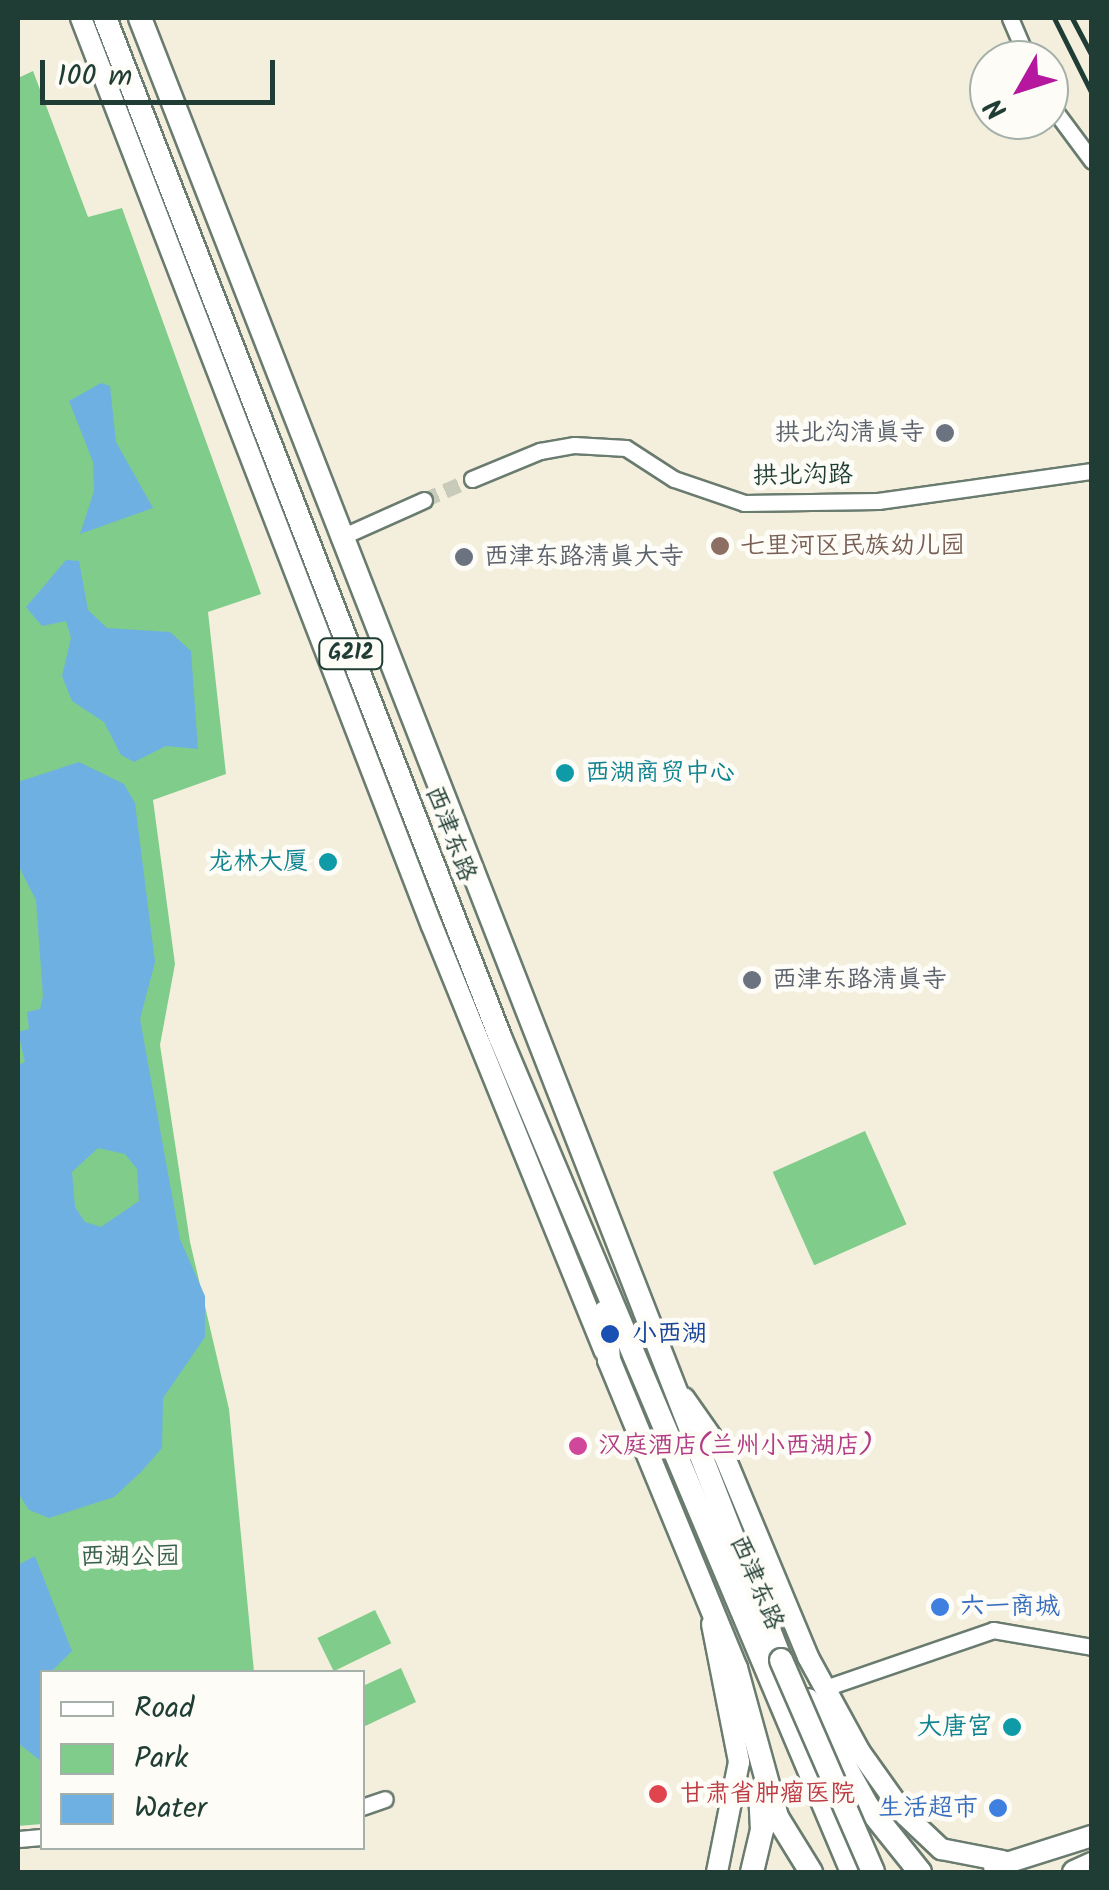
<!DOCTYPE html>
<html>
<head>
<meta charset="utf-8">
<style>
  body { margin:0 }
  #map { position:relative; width:1109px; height:1890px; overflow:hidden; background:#f4efdc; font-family:Kalam,"LXGW WenKai TC",sans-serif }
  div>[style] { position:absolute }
  .green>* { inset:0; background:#7fcc8b; transform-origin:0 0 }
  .water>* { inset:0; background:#6fb0e3 }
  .street-tunnel>* { height:15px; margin-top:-7.5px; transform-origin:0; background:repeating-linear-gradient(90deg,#c9cbba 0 15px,transparent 0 23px) }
  .roads { filter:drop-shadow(2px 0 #6a7b6f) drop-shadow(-2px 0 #6a7b6f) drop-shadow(0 2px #6a7b6f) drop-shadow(0 -2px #6a7b6f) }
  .street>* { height:15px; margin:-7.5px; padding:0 7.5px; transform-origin:7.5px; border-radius:7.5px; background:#fff }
  .secondary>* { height:20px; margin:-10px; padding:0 10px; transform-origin:10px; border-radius:10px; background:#fff }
  .primary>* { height:22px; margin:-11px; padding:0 11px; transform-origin:11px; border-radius:11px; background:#fff }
  .rail>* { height:5px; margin:-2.5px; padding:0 2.5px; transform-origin:2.5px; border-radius:2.5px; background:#1f3d34 }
  .bridges { filter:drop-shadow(2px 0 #6a7b6f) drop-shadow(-2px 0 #6a7b6f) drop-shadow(0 2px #6a7b6f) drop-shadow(0 -2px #6a7b6f) }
  .primary-bridge>* { height:22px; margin:-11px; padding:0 11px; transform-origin:11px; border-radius:11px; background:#fff }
  .dots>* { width:28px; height:28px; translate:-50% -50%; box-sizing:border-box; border:5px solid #fdfcf7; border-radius:50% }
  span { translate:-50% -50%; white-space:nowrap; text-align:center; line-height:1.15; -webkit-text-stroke:10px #fdfcf7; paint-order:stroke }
  .shield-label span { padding:2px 8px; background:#fdfcf7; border:2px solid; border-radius:8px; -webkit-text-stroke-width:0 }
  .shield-label { font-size:22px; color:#1f3d34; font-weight:700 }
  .worship-label { font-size:25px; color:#5b616d }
  .right { translate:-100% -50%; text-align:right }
  .left { translate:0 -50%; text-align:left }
  .street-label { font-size:25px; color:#1f3d34 }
  .education-label { font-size:25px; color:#785e54 }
  .culture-label { font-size:25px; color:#0d838f }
  .transit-label { font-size:25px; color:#164399 }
  .hotel-label { font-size:25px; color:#b23c85 }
  .park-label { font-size:25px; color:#37614a }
  .shop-label { font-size:25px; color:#366cbe }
  .health-label { font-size:25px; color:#be3a42 }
  .frame { position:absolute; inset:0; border:20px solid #1f3d34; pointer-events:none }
  .legend { position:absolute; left:40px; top:1670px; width:325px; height:180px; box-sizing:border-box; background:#fdfcf7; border:2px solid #a4b0a9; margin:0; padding:12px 18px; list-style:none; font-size:30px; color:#1f3d34 }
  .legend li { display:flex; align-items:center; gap:20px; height:50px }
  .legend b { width:50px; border:2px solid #a4b0a9 }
  .north { position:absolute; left:969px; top:40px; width:100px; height:100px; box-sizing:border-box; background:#fdfcf7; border:2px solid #a4b0a9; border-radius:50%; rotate:231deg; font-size:28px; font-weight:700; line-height:40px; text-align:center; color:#1f3d34 }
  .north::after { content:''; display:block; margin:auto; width:35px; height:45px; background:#b5179e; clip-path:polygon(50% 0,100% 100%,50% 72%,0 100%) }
  .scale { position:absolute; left:40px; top:60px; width:235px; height:45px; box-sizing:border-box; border:5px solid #1f3d34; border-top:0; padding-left:12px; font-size:30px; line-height:35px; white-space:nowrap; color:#1f3d34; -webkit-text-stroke:8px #fdfcf7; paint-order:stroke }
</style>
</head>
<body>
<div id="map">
  <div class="green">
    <i style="clip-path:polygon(33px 71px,88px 217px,122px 208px,261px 594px,208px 612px,226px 774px,153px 800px,175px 964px,160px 1045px,190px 1242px,229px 1409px,254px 1672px,42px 1672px,42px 1824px,18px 1826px,18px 78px)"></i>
    <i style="left:865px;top:1131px;width:102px;height:101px;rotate:66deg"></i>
    <i style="left:375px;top:1610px;width:37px;height:64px;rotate:64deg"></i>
    <i style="clip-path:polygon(401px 1668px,416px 1702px,363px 1727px,363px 1686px)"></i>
  </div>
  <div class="water">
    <i style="clip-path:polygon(101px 383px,110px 386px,116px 442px,153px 508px,80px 534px,94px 491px,93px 462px,69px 401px)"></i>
    <i style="clip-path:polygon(66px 560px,79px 561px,88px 610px,107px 628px,170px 632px,191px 651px,198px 749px,166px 746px,134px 762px,121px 755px,104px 722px,72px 701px,62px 676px,71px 638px,66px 621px,42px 626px,26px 607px)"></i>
    <i style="clip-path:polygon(evenodd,79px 762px,124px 784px,135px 803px,155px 962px,140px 1019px,180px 1239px,205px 1296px,205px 1337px,163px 1398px,162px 1448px,141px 1472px,114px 1497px,49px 1518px,29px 1510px,18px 1493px,18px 1065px,25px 1062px,18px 1032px,29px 1029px,27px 1012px,40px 1009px,43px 996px,36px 900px,18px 865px,18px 782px,79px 762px,98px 1148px,125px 1154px,137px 1169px,139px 1201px,101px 1227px,85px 1222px,75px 1207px,72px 1172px,98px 1148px)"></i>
    <i style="clip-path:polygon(35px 1556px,72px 1651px,51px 1672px,42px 1672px,42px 1762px,18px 1743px,18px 1565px)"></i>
  </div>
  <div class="street-tunnel">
    <i style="left:424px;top:500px;width:52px;rotate:-23.6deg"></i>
  </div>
  <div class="roads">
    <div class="street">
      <i style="left:1010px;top:18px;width:46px;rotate:66.8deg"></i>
      <i style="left:1049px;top:103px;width:72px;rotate:53.4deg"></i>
      <i style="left:472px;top:479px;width:74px;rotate:-22.4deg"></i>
      <i style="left:540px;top:451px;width:35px;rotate:-10deg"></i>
      <i style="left:574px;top:445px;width:52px;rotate:3.3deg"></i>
      <i style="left:626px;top:448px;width:57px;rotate:32.9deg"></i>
      <i style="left:674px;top:479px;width:74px;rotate:18.9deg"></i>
      <i style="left:744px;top:503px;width:134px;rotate:-0.9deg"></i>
      <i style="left:878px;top:501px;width:216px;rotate:-8deg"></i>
      <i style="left:339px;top:538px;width:93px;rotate:-24.1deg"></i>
      <i style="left:825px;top:1688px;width:178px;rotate:-19deg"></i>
      <i style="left:993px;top:1630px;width:100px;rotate:9.7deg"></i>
      <i style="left:362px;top:1807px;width:24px;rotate:-19deg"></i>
      <i style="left:18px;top:1839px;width:24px;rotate:-5deg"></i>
    </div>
    <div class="secondary">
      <i style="left:81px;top:18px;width:973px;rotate:68.87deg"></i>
      <i style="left:432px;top:926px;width:459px;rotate:67.9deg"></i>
      <i style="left:684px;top:1398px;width:70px;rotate:54.9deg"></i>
      <i style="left:724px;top:1455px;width:219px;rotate:67.4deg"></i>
      <i style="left:808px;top:1657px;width:108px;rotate:61.3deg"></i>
      <i style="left:860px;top:1752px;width:77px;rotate:54.5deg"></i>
      <i style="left:905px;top:1815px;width:50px;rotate:43.4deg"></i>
      <i style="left:941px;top:1849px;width:63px;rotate:11deg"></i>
      <i style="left:712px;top:1624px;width:141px;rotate:78.9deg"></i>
      <i style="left:739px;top:1762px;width:112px;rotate:101.3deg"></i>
      <i style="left:994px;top:1867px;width:103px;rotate:-17.6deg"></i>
    </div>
    <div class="primary">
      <i style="left:105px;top:18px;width:1093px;rotate:68.81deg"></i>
      <i style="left:500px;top:1037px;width:906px;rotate:67.14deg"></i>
      <i style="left:140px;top:18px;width:1763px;rotate:68.68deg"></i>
      <i style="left:605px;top:1312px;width:48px;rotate:85.2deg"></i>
      <i style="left:609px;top:1360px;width:333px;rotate:67.6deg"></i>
      <i style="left:736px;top:1668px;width:155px;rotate:74.6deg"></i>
      <i style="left:777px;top:1817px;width:65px;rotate:58.3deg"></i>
      <i style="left:808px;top:1700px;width:123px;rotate:60.7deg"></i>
      <i style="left:868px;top:1807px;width:83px;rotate:51.3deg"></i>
      <i style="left:752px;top:1872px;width:43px;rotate:-76.6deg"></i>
      <i style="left:762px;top:1830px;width:38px;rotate:-93deg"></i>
      <i style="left:1074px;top:1872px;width:20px;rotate:-24deg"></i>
    </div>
  </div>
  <div class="rail">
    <i style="left:1054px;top:18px;width:85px;rotate:63.4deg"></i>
    <i style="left:1072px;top:18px;width:43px;rotate:62.2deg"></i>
  </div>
  <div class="bridges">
    <div class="primary-bridge">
      <i style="left:781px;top:1660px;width:231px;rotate:66.5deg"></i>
    </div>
  </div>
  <div class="dots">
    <i style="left:945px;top:433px;background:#6b7280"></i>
    <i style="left:720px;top:546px;background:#8d6e63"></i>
    <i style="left:464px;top:557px;background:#6b7280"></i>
    <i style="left:565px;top:773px;background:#0f9aa8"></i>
    <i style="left:328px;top:862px;background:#0f9aa8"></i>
    <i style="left:752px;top:980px;background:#6b7280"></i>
    <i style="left:610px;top:1334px;background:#1a4fb4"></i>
    <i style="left:578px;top:1446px;background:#d1479c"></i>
    <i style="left:940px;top:1607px;background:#3f7fe0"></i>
    <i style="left:1012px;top:1727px;background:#0f9aa8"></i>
    <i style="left:658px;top:1794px;background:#e0444e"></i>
    <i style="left:998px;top:1808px;background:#3f7fe0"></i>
  </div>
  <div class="shield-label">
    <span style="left:351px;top:654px">G212</span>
  </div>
  <div class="worship-label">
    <span class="right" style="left:925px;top:433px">拱北沟清真寺</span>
    <span class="left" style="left:484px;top:557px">西津东路清真大寺</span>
    <span class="left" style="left:772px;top:980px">西津东路清真寺</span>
  </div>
  <div class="street-label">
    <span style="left:803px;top:476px;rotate:-1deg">拱北沟路</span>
    <span style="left:450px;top:834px;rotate:69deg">西津东路</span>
    <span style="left:756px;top:1583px;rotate:67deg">西津东路</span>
  </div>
  <div class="education-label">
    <span class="left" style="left:740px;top:546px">七里河区民族幼儿园</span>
  </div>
  <div class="culture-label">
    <span class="left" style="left:585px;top:773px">西湖商贸中心</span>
    <span class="right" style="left:308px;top:862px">龙林大厦</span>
    <span class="right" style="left:992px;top:1727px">大唐宫</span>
  </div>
  <div class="transit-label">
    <span class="left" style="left:632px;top:1334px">小西湖</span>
  </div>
  <div class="hotel-label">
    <span class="left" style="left:598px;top:1446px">汉庭酒店(兰州小西湖店)</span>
  </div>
  <div class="park-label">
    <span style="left:130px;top:1557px">西湖公园</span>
  </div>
  <div class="shop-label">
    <span class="left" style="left:960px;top:1607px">六一商城</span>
    <span class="right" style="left:978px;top:1808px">生活超市</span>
  </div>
  <div class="health-label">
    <span class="left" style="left:680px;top:1794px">甘肃省肿瘤医院</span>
  </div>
  <div class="frame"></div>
  <ul class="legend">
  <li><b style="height:12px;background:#fff"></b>Road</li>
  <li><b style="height:28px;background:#7fcc8b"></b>Park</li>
  <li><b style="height:28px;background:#6fb0e3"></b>Water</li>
  </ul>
  <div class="north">N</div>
  <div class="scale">100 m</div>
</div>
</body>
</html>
